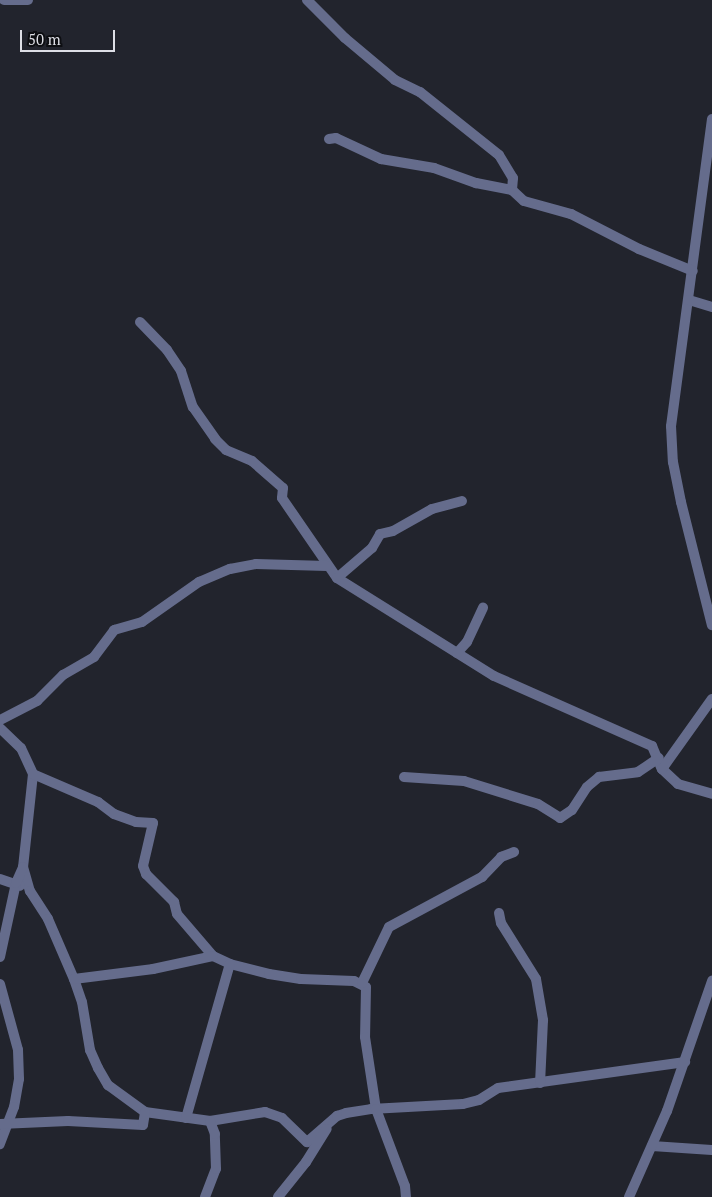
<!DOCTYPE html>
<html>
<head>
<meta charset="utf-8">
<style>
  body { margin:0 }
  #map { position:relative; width:712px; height:1197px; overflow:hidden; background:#22242d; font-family:"PT Serif",serif }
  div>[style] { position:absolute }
  .street>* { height:10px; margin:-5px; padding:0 5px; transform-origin:5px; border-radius:5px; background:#656c8c }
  span { translate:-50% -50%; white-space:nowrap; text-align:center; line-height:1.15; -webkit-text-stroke:4.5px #0d0e12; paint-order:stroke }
  .scale { position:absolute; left:20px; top:30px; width:95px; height:22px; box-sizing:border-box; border:2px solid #dedfe6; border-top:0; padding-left:6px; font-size:15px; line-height:18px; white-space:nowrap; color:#dedfe6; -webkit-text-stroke:4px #0d0e12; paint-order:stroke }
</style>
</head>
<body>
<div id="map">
  <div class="street">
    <i style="left:4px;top:0;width:24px"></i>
    <i style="left:307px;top:0;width:54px;rotate:45deg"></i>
    <i style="left:345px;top:38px;width:65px;rotate:40deg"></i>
    <i style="left:395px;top:80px;width:28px;rotate:26deg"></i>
    <i style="left:420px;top:92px;width:101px;rotate:38.6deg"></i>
    <i style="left:499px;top:155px;width:27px;rotate:59deg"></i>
    <i style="left:513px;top:178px;width:12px;rotate:95deg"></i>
    <i style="left:712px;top:119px;width:310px;rotate:97.6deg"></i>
    <i style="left:671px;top:426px;width:36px;rotate:87deg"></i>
    <i style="left:673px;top:462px;width:41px;rotate:78.7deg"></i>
    <i style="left:681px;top:502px;width:127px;rotate:75.9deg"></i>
    <i style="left:329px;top:139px;width:7px;rotate:-8deg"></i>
    <i style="left:336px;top:138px;width:50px;rotate:25deg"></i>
    <i style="left:381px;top:159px;width:54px;rotate:9.6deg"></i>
    <i style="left:434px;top:168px;width:45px;rotate:19.7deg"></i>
    <i style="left:476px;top:183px;width:37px;rotate:11deg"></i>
    <i style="left:512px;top:190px;width:16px;rotate:43deg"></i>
    <i style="left:524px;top:201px;width:49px;rotate:15.5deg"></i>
    <i style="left:571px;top:214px;width:76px;rotate:27.2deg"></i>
    <i style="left:639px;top:249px;width:58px;rotate:22.2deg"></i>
    <i style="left:689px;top:300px;width:24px;rotate:17deg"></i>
    <i style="left:140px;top:322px;width:39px;rotate:46deg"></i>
    <i style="left:167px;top:350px;width:25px;rotate:56deg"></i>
    <i style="left:181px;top:371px;width:38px;rotate:72deg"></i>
    <i style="left:193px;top:407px;width:39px;rotate:55deg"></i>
    <i style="left:215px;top:439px;width:16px;rotate:45deg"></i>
    <i style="left:226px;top:450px;width:28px;rotate:23deg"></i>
    <i style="left:252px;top:461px;width:41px;rotate:41.1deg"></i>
    <i style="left:283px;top:488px;width:10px;rotate:96deg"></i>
    <i style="left:282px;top:498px;width:97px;rotate:55.5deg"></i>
    <i style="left:337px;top:578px;width:185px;rotate:32deg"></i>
    <i style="left:494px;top:676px;width:173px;rotate:23.9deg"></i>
    <i style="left:652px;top:746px;width:25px;rotate:67deg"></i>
    <i style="left:662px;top:769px;width:22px;rotate:43deg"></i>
    <i style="left:678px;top:784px;width:35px;rotate:16deg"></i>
    <i style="left:337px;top:578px;width:46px;rotate:-40.6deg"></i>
    <i style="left:372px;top:548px;width:16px;rotate:-60deg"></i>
    <i style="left:380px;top:534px;width:13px;rotate:-13deg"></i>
    <i style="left:393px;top:531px;width:45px;rotate:-29.4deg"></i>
    <i style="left:432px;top:509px;width:31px;rotate:-15deg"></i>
    <i style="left:457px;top:653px;width:15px;rotate:-48deg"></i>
    <i style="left:467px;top:642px;width:38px;rotate:-65deg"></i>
    <i style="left:0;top:720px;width:42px;rotate:-27.2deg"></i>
    <i style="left:37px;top:701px;width:37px;rotate:-45deg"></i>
    <i style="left:63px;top:675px;width:36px;rotate:-30deg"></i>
    <i style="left:94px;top:657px;width:34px;rotate:-53deg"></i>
    <i style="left:114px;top:630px;width:29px;rotate:-16deg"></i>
    <i style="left:142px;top:622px;width:70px;rotate:-35.1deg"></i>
    <i style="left:199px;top:582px;width:34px;rotate:-23deg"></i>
    <i style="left:230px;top:569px;width:26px;rotate:-11deg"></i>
    <i style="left:256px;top:564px;width:71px;rotate:1.6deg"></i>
    <i style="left:0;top:728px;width:29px;rotate:44deg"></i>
    <i style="left:21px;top:748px;width:29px;rotate:65deg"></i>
    <i style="left:33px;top:774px;width:94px;rotate:96.1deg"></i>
    <i style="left:23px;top:867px;width:25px;rotate:74deg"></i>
    <i style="left:30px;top:891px;width:33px;rotate:57deg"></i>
    <i style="left:48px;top:919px;width:65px;rotate:66.6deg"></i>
    <i style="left:74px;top:979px;width:24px;rotate:71deg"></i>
    <i style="left:82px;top:1002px;width:49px;rotate:80.5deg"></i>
    <i style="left:90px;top:1050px;width:20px;rotate:66deg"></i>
    <i style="left:98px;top:1068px;width:20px;rotate:60deg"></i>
    <i style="left:108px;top:1085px;width:46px;rotate:36.1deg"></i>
    <i style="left:145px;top:1112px;width:66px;rotate:7.9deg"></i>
    <i style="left:210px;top:1121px;width:56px;rotate:-9.3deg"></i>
    <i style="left:265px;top:1112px;width:18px;rotate:19deg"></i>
    <i style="left:282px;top:1118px;width:35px;rotate:44deg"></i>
    <i style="left:307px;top:1142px;width:40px;rotate:-41deg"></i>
    <i style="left:337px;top:1116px;width:9px;rotate:-18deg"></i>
    <i style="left:346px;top:1113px;width:25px;rotate:-9deg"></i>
    <i style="left:371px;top:1109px;width:92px;rotate:-3.1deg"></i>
    <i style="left:463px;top:1104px;width:16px;rotate:-14deg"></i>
    <i style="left:479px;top:1100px;width:22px;rotate:-32deg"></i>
    <i style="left:498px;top:1088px;width:189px;rotate:-7.9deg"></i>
    <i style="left:662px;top:769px;width:86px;rotate:-54.5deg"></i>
    <i style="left:33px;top:774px;width:71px;rotate:23.3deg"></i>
    <i style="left:98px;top:802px;width:20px;rotate:37deg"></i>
    <i style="left:114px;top:814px;width:23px;rotate:20deg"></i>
    <i style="left:136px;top:822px;width:17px;rotate:3deg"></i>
    <i style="left:153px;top:823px;width:44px;rotate:103.1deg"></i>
    <i style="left:143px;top:866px;width:9px;rotate:69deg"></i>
    <i style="left:146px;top:874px;width:40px;rotate:45deg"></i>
    <i style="left:174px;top:902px;width:12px;rotate:76deg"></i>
    <i style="left:177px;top:914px;width:55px;rotate:49.4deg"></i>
    <i style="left:213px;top:956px;width:19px;rotate:25deg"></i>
    <i style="left:230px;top:964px;width:40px;rotate:14.4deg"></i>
    <i style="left:269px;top:974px;width:32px;rotate:9deg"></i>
    <i style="left:301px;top:979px;width:53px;rotate:2.2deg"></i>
    <i style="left:354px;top:981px;width:13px;rotate:27deg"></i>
    <i style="left:366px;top:987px;width:50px;rotate:91.1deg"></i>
    <i style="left:365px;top:1037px;width:73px;rotate:81.3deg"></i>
    <i style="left:376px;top:1109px;width:82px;rotate:69.4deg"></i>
    <i style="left:405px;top:1186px;width:11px;rotate:85deg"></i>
    <i style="left:404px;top:777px;width:60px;rotate:3.8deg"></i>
    <i style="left:464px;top:781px;width:77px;rotate:17.3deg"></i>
    <i style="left:538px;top:804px;width:26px;rotate:32deg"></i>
    <i style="left:560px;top:818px;width:14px;rotate:-34deg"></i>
    <i style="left:572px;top:810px;width:27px;rotate:-57deg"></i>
    <i style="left:587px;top:787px;width:16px;rotate:-40deg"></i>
    <i style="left:599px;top:777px;width:39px;rotate:-7deg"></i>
    <i style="left:638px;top:772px;width:25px;rotate:-34deg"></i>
    <i style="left:0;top:879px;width:21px;rotate:19deg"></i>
    <i style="left:499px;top:913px;width:10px;rotate:79deg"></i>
    <i style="left:501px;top:923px;width:66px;rotate:58deg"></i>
    <i style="left:536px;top:979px;width:42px;rotate:80.3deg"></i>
    <i style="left:543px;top:1020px;width:63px;rotate:92.7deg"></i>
    <i style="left:0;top:957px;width:76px;rotate:-77.8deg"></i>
    <i style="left:16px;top:883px;width:17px;rotate:-66deg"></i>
    <i style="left:74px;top:979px;width:80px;rotate:-7.2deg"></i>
    <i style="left:153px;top:969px;width:61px;rotate:-12.2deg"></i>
    <i style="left:362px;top:983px;width:62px;rotate:-64.3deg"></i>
    <i style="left:389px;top:927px;width:106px;rotate:-28.3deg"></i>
    <i style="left:482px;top:877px;width:28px;rotate:-46deg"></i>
    <i style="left:501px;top:857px;width:14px;rotate:-21deg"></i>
    <i style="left:0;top:984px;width:68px;rotate:74.7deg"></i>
    <i style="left:18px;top:1050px;width:29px;rotate:88deg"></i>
    <i style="left:19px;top:1079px;width:28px;rotate:100deg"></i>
    <i style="left:14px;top:1107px;width:40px;rotate:111deg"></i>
    <i style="left:186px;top:1118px;width:160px;rotate:-74.1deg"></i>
    <i style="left:0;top:1124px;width:68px;rotate:-2.5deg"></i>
    <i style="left:68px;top:1121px;width:75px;rotate:3.1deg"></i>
    <i style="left:143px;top:1125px;width:13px;rotate:-81deg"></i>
    <i style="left:652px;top:1146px;width:60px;rotate:3.8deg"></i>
    <i style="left:205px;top:1197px;width:30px;rotate:-69deg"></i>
    <i style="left:216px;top:1169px;width:35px;rotate:-92deg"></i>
    <i style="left:215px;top:1134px;width:14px;rotate:-111deg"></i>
    <i style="left:278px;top:1197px;width:45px;rotate:-51.3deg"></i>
    <i style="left:306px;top:1162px;width:39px;rotate:-58deg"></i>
    <i style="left:629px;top:1197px;width:94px;rotate:-66.2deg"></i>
    <i style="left:667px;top:1111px;width:138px;rotate:-70.9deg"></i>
  </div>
  <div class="scale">50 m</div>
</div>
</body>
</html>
